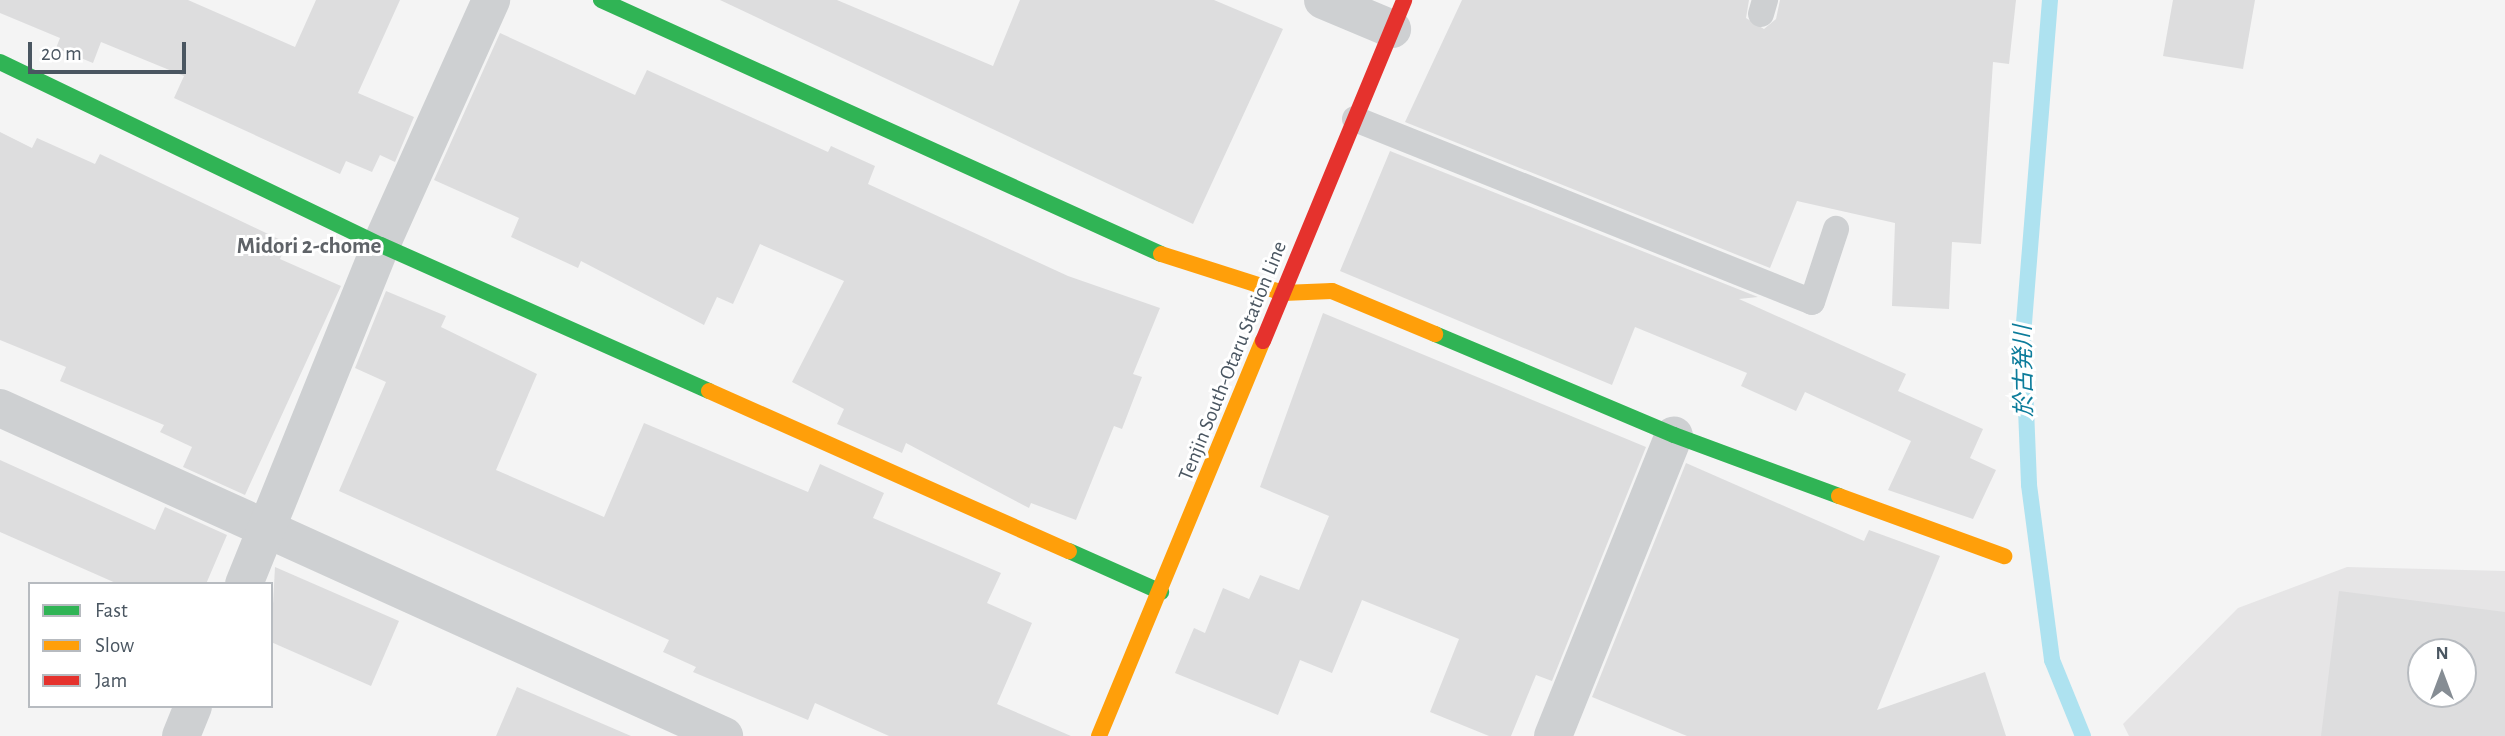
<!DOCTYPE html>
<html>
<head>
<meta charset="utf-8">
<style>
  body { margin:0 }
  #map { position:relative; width:2505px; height:736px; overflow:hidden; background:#f4f4f4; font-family:"Alegreya Sans","Noto Sans JP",sans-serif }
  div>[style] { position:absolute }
  .education>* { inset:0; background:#e6e5e6 }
  .stream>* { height:16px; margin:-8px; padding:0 8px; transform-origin:8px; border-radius:8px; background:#aee2f0 }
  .building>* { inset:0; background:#ddddde }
  .lane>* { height:26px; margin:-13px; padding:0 13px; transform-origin:13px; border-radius:13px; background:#ced0d2 }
  .street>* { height:38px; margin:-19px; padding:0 19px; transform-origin:19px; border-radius:19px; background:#ced0d2 }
  .fast>* { height:16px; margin:-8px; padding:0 8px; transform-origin:8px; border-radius:8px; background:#30b455 }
  .slow>* { height:16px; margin:-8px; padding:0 8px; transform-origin:8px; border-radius:8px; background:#ff9f0a }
  .jam>* { height:16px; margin:-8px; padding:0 8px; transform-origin:8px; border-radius:8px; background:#e5322d }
  span { translate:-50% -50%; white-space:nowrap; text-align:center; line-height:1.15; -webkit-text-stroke:6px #fff; paint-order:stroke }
  .street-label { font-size:21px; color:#4a5661 }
  .neighbourhood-label { font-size:23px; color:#5f6368; font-weight:700 }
  .water-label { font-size:23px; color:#0c7c9b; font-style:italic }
  .legend { position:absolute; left:28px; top:582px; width:245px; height:126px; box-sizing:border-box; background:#fff; border:2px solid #b7bbc0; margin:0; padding:9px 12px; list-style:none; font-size:21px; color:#4a5661 }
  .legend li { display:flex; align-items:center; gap:14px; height:35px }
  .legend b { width:35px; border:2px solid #b7bbc0 }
  .north { position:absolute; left:2407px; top:638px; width:70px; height:70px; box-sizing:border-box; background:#fff; border:2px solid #b7bbc0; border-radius:50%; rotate:0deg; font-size:19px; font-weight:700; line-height:28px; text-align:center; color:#4a5661 }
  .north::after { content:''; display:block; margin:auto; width:24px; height:32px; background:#868d94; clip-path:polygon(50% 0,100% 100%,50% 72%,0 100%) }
  .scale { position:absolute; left:28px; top:42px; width:158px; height:32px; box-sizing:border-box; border:4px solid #4a5661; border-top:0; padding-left:9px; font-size:21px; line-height:24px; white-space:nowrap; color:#4a5661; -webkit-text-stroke:5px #fff; paint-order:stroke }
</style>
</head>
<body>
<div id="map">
  <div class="education">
    <i style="clip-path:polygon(evenodd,2347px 567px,2505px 571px,2505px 736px,2129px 736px,2123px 724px,2238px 608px,2347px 567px,2421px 652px,2463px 652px,2463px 694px,2421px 694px,2421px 652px)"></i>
  </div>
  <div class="stream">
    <i style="left:2050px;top:0;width:335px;rotate:94.6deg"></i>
    <i style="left:2023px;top:334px;width:151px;rotate:87.7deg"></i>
    <i style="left:2029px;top:485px;width:177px;rotate:82.5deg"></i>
    <i style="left:2052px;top:660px;width:82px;rotate:67.8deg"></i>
  </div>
  <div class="building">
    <i style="clip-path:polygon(0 0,188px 0,295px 47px,316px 0,400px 0,358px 93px,414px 117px,395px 162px,380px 155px,372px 172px,346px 161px,340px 174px,174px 98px,184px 76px,101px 42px,93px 63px,56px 48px,60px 38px,0 13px)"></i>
    <i style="clip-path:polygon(720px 0,837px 0,993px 66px,1020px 0,1214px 0,1283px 29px,1193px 224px)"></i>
    <i style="clip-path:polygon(1462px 0,1749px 0,1746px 18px,1764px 29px,1776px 19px,1780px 0,2016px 0,2009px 64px,1993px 62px,1981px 244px,1952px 242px,1949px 309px,1892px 306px,1895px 223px,1797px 201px,1770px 268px,1405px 122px)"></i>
    <i style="clip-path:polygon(2173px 0,2255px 0,2243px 69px,2163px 56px)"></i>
    <i style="clip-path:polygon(500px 33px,635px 95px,647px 70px,828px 152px,831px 146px,875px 166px,868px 184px,1068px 276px,1160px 308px,1133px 374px,1142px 377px,1122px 429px,1114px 426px,1076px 520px,1031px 503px,1029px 508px,906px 443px,902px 453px,837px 424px,844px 409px,792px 382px,844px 281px,760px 244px,733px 304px,717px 297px,704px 325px,581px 261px,578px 268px,511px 237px,519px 218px,434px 180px)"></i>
    <i style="clip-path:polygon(0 132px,32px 148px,37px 138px,95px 164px,100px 154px,287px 243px,280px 259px,341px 286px,245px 495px,183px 467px,192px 447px,160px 432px,164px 425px,60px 381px,66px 367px,0 340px)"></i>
    <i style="clip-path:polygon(1390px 151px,1758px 297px,1739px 299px,1906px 374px,1898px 391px,1983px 429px,1970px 458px,1996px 470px,1973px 519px,1888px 490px,1911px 441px,1805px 392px,1796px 411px,1741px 386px,1747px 373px,1635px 327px,1612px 385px,1340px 271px)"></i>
    <i style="clip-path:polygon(386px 291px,446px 316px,441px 327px,537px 374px,496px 470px,604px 517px,644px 423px,808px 492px,820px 464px,884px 493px,873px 518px,1001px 573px,987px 603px,1032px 623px,997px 704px,1071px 736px,889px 736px,815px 703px,808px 720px,693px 672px,696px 667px,663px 652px,669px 640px,339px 491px,386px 382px,355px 368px)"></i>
    <i style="clip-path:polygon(1323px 313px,1646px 447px,1552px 681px,1536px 675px,1511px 736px,1489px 736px,1430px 712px,1459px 639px,1362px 600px,1332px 673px,1300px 660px,1278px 715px,1175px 673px,1194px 628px,1205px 633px,1223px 588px,1249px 599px,1260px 575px,1299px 590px,1329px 516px,1260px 487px)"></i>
    <i style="clip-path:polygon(0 460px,155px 530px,165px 507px,227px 535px,206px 584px,118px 584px,0 532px)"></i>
    <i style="clip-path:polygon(1686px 463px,1864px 541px,1869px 530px,1940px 556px,1877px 710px,1985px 672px,2006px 736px,1687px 736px,1592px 697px)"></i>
    <i style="clip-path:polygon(275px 567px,399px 621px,371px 686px,271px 642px)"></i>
    <i style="clip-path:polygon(evenodd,2339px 591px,2505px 612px,2505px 736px,2321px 736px,2339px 591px,2421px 652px,2463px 652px,2463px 694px,2421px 694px,2421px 652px)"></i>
    <i style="clip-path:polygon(517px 687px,631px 736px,496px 736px)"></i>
  </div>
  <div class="lane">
    <i style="left:1761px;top:14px;width:15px;rotate:-74deg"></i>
    <i style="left:1355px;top:119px;width:492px;rotate:21.8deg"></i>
    <i style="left:1812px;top:302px;width:77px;rotate:-71.8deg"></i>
  </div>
  <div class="street">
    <i style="left:1323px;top:0;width:75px;rotate:22.8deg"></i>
    <i style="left:0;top:408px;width:795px;rotate:24.37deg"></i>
    <i style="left:244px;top:584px;width:366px;rotate:-68deg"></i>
    <i style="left:381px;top:245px;width:269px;rotate:-65.8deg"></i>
    <i style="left:181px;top:736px;width:32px;rotate:-68deg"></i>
    <i style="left:1553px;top:736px;width:324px;rotate:-68.1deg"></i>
  </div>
  <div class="fast">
    <i style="left:601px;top:0;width:615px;rotate:24.4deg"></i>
    <i style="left:0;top:62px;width:423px;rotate:25.7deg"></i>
    <i style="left:381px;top:245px;width:359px;rotate:24deg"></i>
    <i style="left:1435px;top:334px;width:259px;rotate:22.9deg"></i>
    <i style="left:1674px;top:435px;width:176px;rotate:20.3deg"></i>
    <i style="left:1069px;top:551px;width:101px;rotate:24deg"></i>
  </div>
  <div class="slow">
    <i style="left:1161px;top:254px;width:128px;rotate:17.7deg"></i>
    <i style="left:1283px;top:293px;width:49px;rotate:-2.3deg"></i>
    <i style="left:1332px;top:291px;width:112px;rotate:22.7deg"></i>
    <i style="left:709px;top:391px;width:394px;rotate:24deg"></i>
    <i style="left:1839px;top:496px;width:176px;rotate:20deg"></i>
    <i style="left:1099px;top:736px;width:428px;rotate:-67.5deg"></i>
  </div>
  <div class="jam">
    <i style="left:1263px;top:341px;width:369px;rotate:-67.5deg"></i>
  </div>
  <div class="street-label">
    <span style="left:1233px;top:361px;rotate:-68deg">Tenjin South-Otaru Station Line</span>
  </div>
  <div class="neighbourhood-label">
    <span style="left:309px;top:247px">Midori 2-chome</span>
  </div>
  <div class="water-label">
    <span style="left:2025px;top:371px;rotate:-91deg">於古発川</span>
  </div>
  <ul class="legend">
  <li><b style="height:9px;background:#30b455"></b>Fast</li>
  <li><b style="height:9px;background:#ff9f0a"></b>Slow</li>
  <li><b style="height:9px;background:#e5322d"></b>Jam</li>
  </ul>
  <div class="north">N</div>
  <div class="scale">20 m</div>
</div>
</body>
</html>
